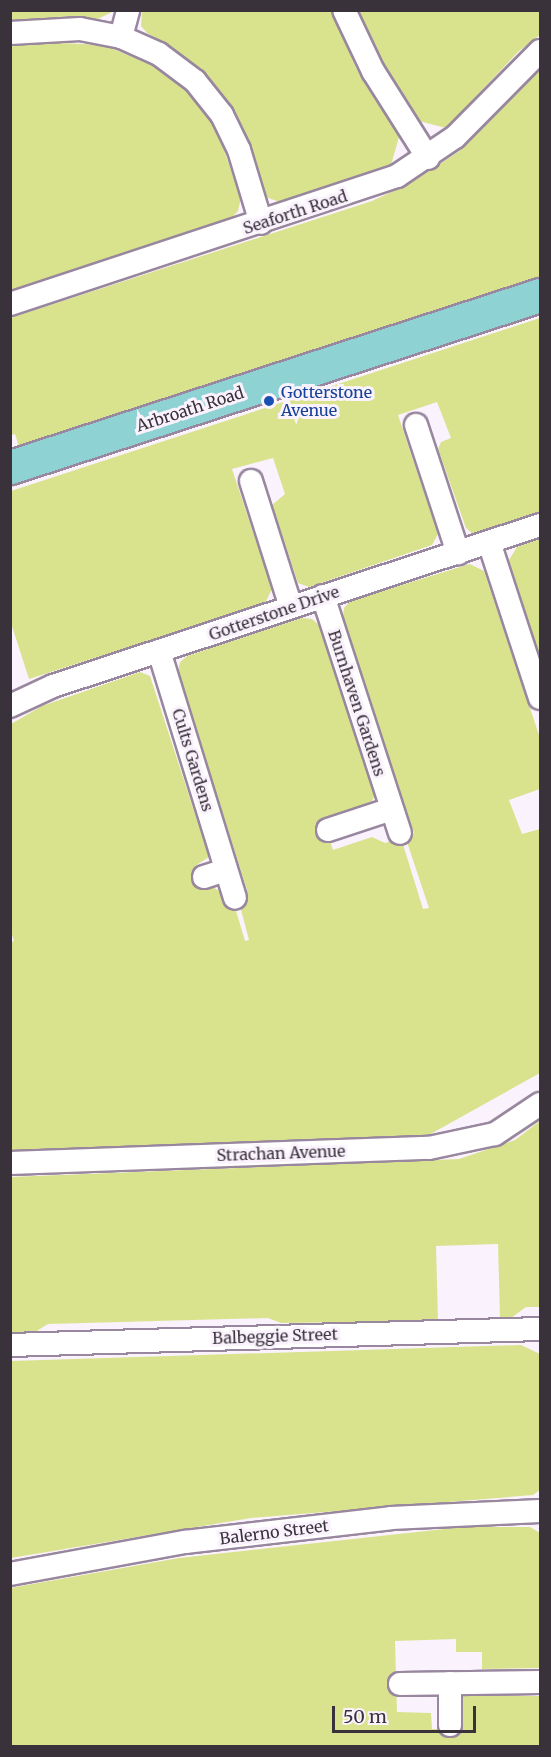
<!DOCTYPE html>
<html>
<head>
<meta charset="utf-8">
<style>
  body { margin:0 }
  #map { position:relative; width:551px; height:1757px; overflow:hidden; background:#faf2fc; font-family:Merriweather,serif }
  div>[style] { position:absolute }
  .green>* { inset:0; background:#d9e38e }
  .roads { filter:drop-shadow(2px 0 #98879e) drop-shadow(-2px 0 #98879e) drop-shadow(0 2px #98879e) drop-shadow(0 -2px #98879e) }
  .minor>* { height:22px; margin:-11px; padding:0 11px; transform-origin:11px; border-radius:11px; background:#fff }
  .primary>* { height:33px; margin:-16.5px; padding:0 16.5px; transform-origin:16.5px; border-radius:16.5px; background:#8fd2d4 }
  .dots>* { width:16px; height:16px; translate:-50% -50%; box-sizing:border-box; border:3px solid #faf2fc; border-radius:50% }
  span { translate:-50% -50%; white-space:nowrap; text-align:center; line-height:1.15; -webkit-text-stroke:6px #faf2fc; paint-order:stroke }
  .street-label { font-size:16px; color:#39323b }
  .transit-label { font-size:16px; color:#164399 }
  .left { translate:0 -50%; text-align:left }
  .frame { position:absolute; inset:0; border:12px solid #39323b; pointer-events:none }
  .scale { position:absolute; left:332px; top:1706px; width:144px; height:27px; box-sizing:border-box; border:3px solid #39323b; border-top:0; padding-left:8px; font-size:18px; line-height:21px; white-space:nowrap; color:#39323b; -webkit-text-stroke:4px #faf2fc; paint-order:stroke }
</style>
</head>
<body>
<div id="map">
  <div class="green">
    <i style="clip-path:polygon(11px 10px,114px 10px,114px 11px,98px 19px,76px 16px,11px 20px)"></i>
    <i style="clip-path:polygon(142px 10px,332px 11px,356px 68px,399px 137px,391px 165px,282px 203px,266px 197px,238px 119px,213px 82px,174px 49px,147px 33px,141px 26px)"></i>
    <i style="clip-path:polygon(358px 11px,540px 11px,540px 35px,519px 51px,446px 128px,419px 121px,385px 67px)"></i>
    <i style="clip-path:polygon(39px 42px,104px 45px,159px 68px,190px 94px,215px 125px,241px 198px,238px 211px,229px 221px,11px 291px,10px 45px)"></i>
    <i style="clip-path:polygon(540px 66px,540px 278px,20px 450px,15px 434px,11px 435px,10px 318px,372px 201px,411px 183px,458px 152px)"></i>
    <i style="clip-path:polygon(540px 318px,540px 511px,473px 534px,466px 528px,438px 449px,441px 442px,451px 438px,437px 402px,398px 415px,438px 534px,432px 545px,309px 587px,298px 583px,272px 505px,285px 494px,273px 458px,232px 469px,272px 589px,265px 603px,29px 679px,11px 623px,11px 491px)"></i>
    <i style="clip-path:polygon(540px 539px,540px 657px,509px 560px,517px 547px)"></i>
    <i style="clip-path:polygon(470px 564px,484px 571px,540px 738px,540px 789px,509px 800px,522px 834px,540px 829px,540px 1073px,427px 1136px,11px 1151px,10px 943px,14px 941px,10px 928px,11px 724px,42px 706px,140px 672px,150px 676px,209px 857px,195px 866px,203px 889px,213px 887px,219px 891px,225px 906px,234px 904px,245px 941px,249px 940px,239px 902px,247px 890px,178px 672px,180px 662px,187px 656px,302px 618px,312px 619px,319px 625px,375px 795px,371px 803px,323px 819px,333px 850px,372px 837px,385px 843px,401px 838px,423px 909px,429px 908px,405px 836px,414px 833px,343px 617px,344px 608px,350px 601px)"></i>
    <i style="clip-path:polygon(540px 1121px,540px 1307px,526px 1307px,511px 1318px,500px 1318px,498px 1244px,436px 1246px,438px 1321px,281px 1323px,268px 1318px,48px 1324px,35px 1332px,11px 1332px,10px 1177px,459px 1159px,515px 1140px)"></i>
    <i style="clip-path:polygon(521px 1345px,540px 1354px,540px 1490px,533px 1495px,251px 1518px,11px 1558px,11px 1361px)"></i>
    <i style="clip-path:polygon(463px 1527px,530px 1527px,540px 1533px,540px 1668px,482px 1669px,482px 1652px,456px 1652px,456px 1639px,395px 1641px,397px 1712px,431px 1713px,432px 1729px,459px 1729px,459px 1696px,540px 1696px,540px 1746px,11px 1746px,10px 1588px,179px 1558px)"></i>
  </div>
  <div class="roads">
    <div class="minor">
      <i style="left:344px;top:10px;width:68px;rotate:64.6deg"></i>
      <i style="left:373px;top:71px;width:103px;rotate:57.7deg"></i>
      <i style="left:10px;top:33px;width:70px;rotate:-3.3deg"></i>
      <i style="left:80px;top:29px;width:42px;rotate:11deg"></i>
      <i style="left:121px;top:37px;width:42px;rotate:24.1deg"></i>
      <i style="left:159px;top:54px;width:45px;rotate:36.9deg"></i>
      <i style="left:195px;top:81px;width:43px;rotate:51.5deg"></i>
      <i style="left:222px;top:115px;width:39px;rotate:64deg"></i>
      <i style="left:239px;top:150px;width:76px;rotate:73.2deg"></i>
      <i style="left:121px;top:37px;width:28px;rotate:-75deg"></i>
      <i style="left:10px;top:304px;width:408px;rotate:-18.3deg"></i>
      <i style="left:397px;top:176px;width:70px;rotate:-33.9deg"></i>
      <i style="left:455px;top:137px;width:121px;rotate:-45.3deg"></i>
      <i style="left:416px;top:425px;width:135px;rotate:71.8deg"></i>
      <i style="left:251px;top:481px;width:132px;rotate:72.4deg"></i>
      <i style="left:489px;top:542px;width:164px;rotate:71.9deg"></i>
      <i style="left:323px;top:596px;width:249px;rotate:72deg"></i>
      <i style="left:159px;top:651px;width:258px;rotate:72.9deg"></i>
      <i style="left:10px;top:706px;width:47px;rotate:-24.9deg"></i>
      <i style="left:53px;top:686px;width:513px;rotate:-18.29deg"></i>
      <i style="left:328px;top:830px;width:67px;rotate:-18.2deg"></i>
      <i style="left:204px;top:877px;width:23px;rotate:-18deg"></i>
      <i style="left:10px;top:1163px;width:419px;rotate:-2.1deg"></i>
      <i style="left:429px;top:1148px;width:67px;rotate:-12deg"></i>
      <i style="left:495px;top:1134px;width:54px;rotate:-33.7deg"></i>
      <i style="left:10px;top:1345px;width:530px;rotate:-1.73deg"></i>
      <i style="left:10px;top:1574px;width:178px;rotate:-10.4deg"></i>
      <i style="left:185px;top:1542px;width:207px;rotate:-6.6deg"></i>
      <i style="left:391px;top:1518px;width:149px;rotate:-2.7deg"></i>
      <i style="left:450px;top:1683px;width:42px;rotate:90deg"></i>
      <i style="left:400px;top:1684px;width:140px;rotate:-0.8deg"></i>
    </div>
    <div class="primary">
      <i style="left:10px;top:467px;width:557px;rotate:-17.98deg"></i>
    </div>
  </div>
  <div class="dots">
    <i style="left:269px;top:401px;background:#1a4fb4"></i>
  </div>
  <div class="street-label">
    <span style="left:295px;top:212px;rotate:-18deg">Seaforth Road</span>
    <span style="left:190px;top:409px;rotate:-18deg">Arbroath Road</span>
    <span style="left:274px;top:613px;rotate:-19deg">Gotterstone Drive</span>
    <span style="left:357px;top:703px;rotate:72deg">Burnhaven Gardens</span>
    <span style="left:193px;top:760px;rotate:73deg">Cults Gardens</span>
    <span style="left:281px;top:1153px;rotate:-2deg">Strachan Avenue</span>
    <span style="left:275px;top:1336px;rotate:-2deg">Balbeggie Street</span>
    <span style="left:274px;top:1532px;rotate:-7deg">Balerno Street</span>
  </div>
  <div class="transit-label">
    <span class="left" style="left:281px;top:401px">Gotterstone<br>Avenue</span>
  </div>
  <div class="frame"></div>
  <div class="scale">50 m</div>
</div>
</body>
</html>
